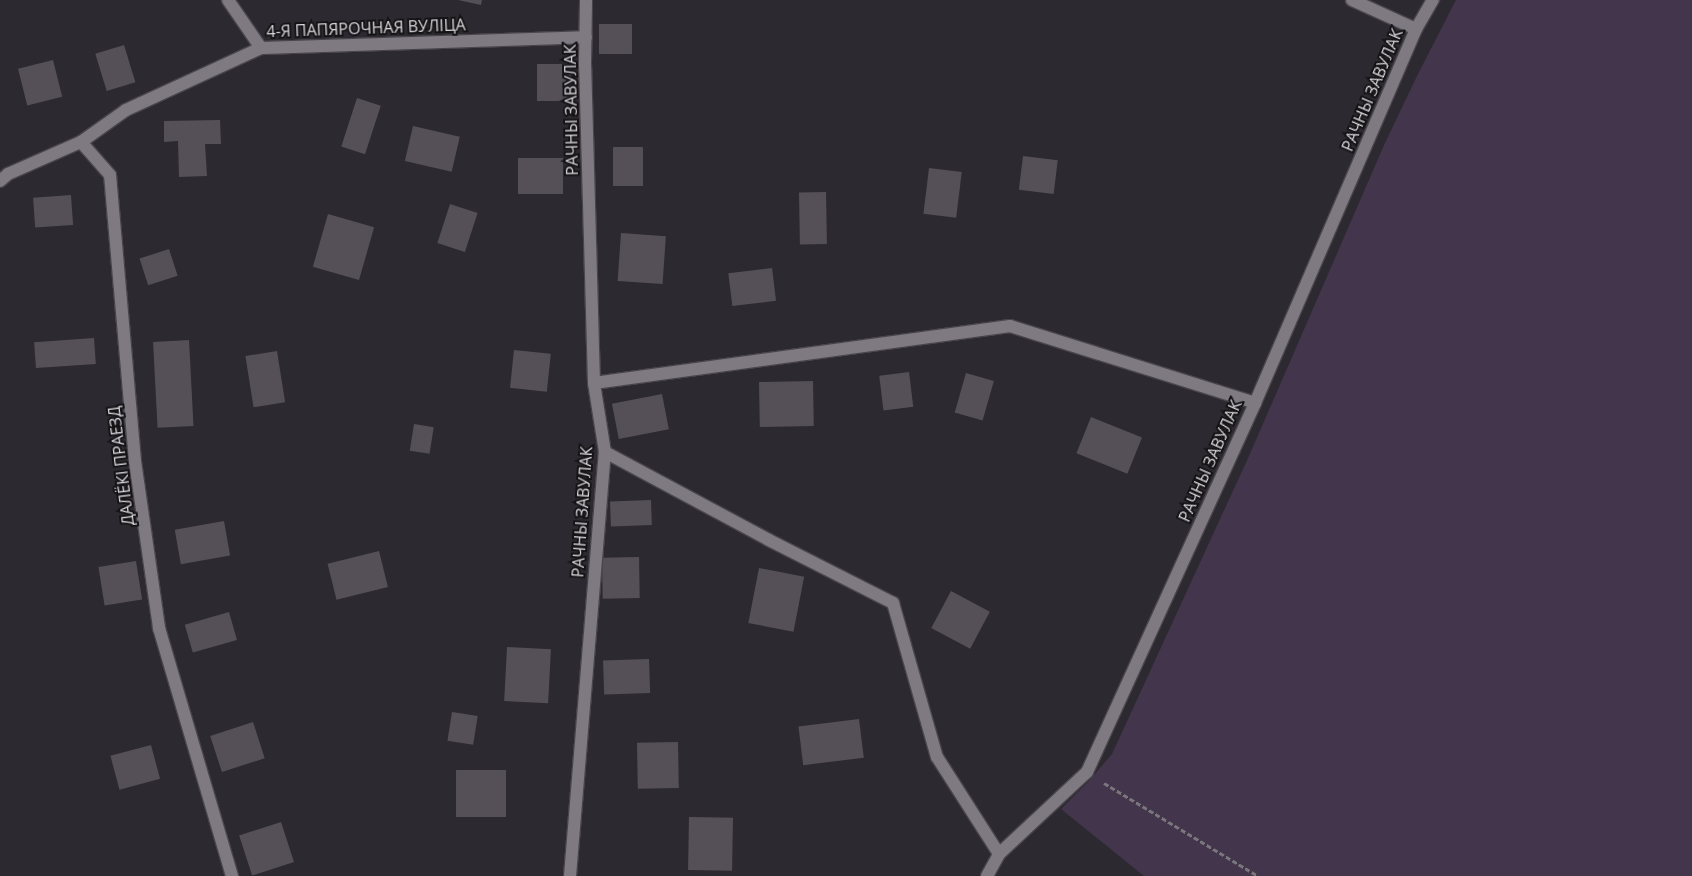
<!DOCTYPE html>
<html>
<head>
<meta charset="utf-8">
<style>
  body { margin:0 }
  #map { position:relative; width:1692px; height:876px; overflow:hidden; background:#2d2930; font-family:"Open Sans",sans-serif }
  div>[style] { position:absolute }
  .green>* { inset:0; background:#43354c }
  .building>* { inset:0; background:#555058; transform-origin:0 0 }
  .path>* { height:3px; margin-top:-1.5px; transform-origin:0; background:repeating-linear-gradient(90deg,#79767c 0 5px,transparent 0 7.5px) }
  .roads { filter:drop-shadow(1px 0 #49454b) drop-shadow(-1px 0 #49454b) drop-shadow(0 1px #49454b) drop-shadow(0 -1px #49454b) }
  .street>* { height:12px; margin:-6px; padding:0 6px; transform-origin:6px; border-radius:6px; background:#7f7a82 }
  span { translate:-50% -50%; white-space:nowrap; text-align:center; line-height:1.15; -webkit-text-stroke:4px #151316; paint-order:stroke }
  .street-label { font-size:16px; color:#dbd8dd }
</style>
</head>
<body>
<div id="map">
  <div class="green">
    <i style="clip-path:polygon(1456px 0,1692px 0,1692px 876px,1144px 876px,1061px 809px,1088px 782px,1112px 754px,1249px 456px,1385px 143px,1417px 76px)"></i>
  </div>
  <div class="building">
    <i style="clip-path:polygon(458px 0,482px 0,481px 5px)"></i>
    <i style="left:599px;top:24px;width:33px;height:30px"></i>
    <i style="left:124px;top:45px;width:39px;height:30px;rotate:73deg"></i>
    <i style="left:53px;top:60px;width:38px;height:36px;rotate:76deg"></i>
    <i style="left:537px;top:64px;width:34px;height:37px"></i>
    <i style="left:357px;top:98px;width:25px;height:51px;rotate:18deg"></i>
    <i style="clip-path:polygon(220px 120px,221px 144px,205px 144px,207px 176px,179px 177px,178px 141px,164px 142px,164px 121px)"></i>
    <i style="left:413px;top:126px;width:48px;height:36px;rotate:13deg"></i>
    <i style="left:613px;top:147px;width:30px;height:39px"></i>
    <i style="left:1023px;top:156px;width:35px;height:34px;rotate:7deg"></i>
    <i style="left:518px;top:158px;width:45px;height:36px"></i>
    <i style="left:929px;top:168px;width:33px;height:46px;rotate:7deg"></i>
    <i style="left:826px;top:192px;width:52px;height:27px;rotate:89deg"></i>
    <i style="left:71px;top:195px;width:30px;height:38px;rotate:86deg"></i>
    <i style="left:450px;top:204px;width:29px;height:41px;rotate:18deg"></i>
    <i style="left:328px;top:214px;width:48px;height:55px;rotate:16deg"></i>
    <i style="left:621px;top:233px;width:45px;height:48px;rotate:4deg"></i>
    <i style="left:169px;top:249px;width:28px;height:31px;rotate:72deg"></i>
    <i style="left:772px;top:268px;width:33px;height:44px;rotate:83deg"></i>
    <i style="left:94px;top:338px;width:26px;height:60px;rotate:86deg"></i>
    <i style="left:189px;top:340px;width:86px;height:36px;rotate:87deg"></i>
    <i style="left:514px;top:350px;width:37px;height:38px;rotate:6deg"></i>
    <i style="left:277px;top:351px;width:52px;height:32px;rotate:81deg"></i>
    <i style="left:909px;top:372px;width:35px;height:30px;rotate:83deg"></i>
    <i style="left:966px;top:373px;width:29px;height:41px;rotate:16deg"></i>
    <i style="left:813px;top:381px;width:45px;height:54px;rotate:89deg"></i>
    <i style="left:662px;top:394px;width:36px;height:51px;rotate:79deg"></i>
    <i style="left:1091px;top:417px;width:55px;height:39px;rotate:22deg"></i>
    <i style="left:414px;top:424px;width:20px;height:27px;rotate:9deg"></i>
    <i style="left:651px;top:500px;width:25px;height:41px;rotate:88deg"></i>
    <i style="left:224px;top:521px;width:35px;height:50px;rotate:80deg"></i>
    <i style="left:379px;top:551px;width:37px;height:53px;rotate:76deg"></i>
    <i style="left:639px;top:557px;width:41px;height:37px;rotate:89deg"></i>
    <i style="left:136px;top:561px;width:39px;height:38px;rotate:81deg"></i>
    <i style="left:759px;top:568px;width:46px;height:56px;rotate:11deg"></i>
    <i style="left:951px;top:591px;width:44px;height:42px;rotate:28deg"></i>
    <i style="left:229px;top:612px;width:29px;height:46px;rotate:74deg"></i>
    <i style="left:507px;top:647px;width:44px;height:54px;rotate:3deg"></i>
    <i style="left:649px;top:659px;width:34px;height:46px;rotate:88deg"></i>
    <i style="left:452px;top:712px;width:26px;height:29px;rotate:9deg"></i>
    <i style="left:859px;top:719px;width:39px;height:61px;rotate:83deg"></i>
    <i style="left:253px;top:722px;width:38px;height:45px;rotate:72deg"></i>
    <i style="left:678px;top:742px;width:46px;height:41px;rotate:89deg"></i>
    <i style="left:151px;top:745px;width:35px;height:42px;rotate:75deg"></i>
    <i style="left:456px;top:770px;width:50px;height:47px"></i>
    <i style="left:689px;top:817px;width:44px;height:53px;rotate:1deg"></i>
    <i style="left:281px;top:822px;width:42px;height:44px;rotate:72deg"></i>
  </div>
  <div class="path">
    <i style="left:1104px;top:783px;width:180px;rotate:31.1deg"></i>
  </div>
  <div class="roads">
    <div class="street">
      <i style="left:228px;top:0;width:58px;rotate:55.5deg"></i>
      <i style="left:1352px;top:0;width:70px;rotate:24.4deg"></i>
      <i style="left:81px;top:142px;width:44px;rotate:48.7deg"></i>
      <i style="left:110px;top:175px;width:287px;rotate:85deg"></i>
      <i style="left:135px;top:461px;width:169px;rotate:81.8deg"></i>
      <i style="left:159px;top:628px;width:259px;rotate:73.6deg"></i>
      <i style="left:0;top:181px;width:11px;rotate:-41deg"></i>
      <i style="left:8px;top:174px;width:80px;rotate:-23.7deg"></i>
      <i style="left:81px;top:142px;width:55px;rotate:-35.4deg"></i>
      <i style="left:126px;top:110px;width:149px;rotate:-24.7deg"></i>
      <i style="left:261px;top:48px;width:325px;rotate:-1.9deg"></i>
      <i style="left:594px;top:383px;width:420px;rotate:-7.8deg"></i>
      <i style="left:1010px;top:326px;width:257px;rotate:17.4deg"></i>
      <i style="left:605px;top:452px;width:186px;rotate:28.2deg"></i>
      <i style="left:769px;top:540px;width:139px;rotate:26.9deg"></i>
      <i style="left:893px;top:603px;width:160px;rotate:74.1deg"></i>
      <i style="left:937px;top:757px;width:115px;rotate:57.4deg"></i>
      <i style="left:570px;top:876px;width:425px;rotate:-85.3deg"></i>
      <i style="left:605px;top:452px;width:70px;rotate:-99.1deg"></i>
      <i style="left:594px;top:383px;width:318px;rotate:-91.6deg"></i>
      <i style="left:585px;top:65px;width:65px;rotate:-89.1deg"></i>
      <i style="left:987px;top:876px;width:25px;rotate:-61deg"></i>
      <i style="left:999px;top:854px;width:120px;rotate:-43deg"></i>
      <i style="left:1087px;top:772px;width:405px;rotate:-65.5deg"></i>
      <i style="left:1255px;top:403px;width:407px;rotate:-66.7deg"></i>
      <i style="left:1416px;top:29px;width:34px;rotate:-60deg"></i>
    </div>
  </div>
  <div class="street-label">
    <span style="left:366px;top:28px;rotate:-2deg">4-Я ПАПЯРОЧНАЯ ВУЛІЦА</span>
    <span style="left:1372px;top:90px;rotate:-67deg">РАЧНЫ ЗАВУЛАК</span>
    <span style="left:571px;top:110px;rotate:-91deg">РАЧНЫ ЗАВУЛАК</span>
    <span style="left:1210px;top:461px;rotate:-66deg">РАЧНЫ ЗАВУЛАК</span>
    <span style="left:121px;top:466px;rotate:-97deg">ДАЛЁКІ ПРАЕЗД</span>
    <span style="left:582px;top:512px;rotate:-86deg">РАЧНЫ ЗАВУЛАК</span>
  </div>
</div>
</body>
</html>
